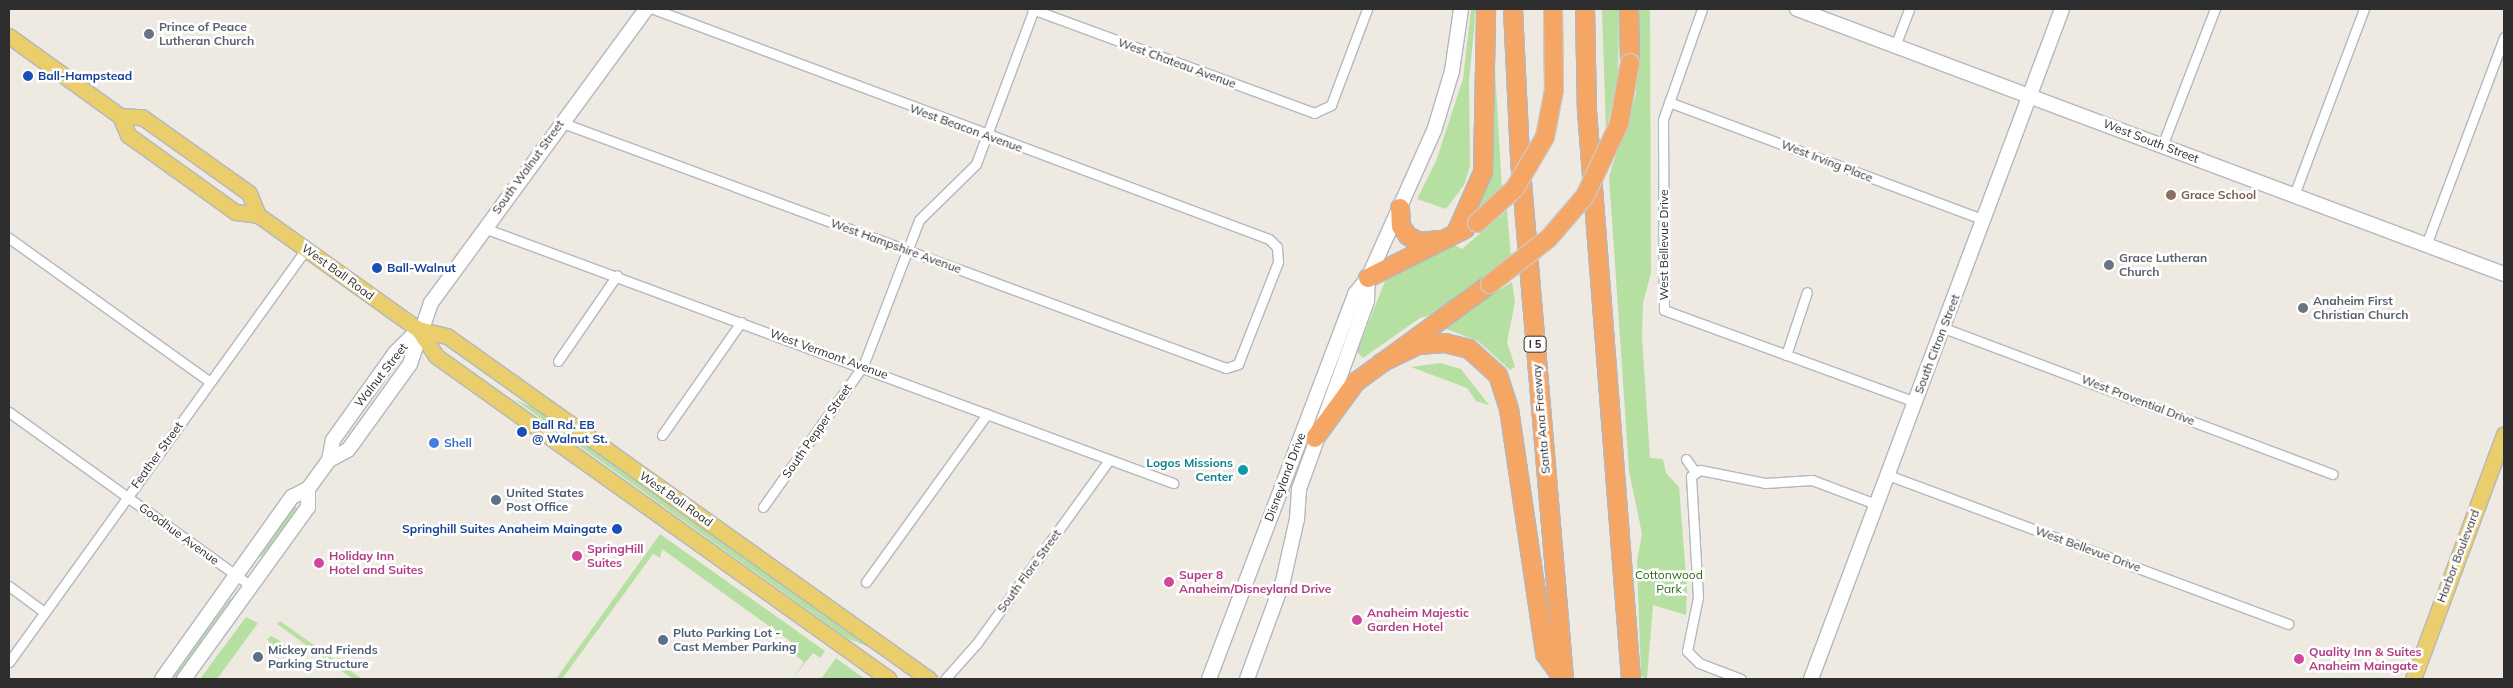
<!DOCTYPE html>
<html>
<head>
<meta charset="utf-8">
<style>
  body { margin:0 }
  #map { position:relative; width:2513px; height:688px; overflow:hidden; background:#eee9e1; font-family:Mulish,sans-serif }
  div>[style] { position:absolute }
  .green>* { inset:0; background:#b6e0a2 }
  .roads { filter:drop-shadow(1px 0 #b4b7c0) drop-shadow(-1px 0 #b4b7c0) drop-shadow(0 1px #b4b7c0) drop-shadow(0 -1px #b4b7c0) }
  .street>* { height:9px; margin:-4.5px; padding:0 4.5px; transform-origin:4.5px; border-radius:4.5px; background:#fff }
  .secondary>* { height:14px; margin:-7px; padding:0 7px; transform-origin:7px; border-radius:7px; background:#fff }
  .primary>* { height:15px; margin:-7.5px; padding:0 7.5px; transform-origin:7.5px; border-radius:7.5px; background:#e9ce6b }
  .highway>* { height:18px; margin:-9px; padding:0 9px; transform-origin:9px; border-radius:9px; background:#f5a665 }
  .bridges { filter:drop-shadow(1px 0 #c9c9c9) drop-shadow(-1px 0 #c9c9c9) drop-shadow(0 1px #c9c9c9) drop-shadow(0 -1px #c9c9c9) }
  .highway-bridge>* { height:18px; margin:-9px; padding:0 9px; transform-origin:9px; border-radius:9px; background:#f5a665 }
  .dots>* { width:14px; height:14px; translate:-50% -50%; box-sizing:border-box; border:2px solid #fff; border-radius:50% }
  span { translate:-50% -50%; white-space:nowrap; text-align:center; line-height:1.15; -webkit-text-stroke:5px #fff; paint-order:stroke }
  .shield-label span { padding:1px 4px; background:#fff; border:1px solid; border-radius:4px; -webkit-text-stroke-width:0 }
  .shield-label { font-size:11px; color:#2e2e2e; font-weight:700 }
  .worship-label { font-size:12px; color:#5b616d; font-weight:700 }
  .left { translate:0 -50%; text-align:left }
  .street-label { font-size:12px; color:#2e2e2e }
  .transit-label { font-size:12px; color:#164399; font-weight:700 }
  .right { translate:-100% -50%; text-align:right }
  .education-label { font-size:12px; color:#785e54; font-weight:700 }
  .shop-label { font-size:12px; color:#366cbe; font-weight:700 }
  .culture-label { font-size:12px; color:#0d838f; font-weight:700 }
  .service-label { font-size:12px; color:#4e5e75; font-weight:700 }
  .hotel-label { font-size:12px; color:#b23c85; font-weight:700 }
  .park-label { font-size:12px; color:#2d6820 }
  .frame { position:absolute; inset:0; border:10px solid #2e2e2e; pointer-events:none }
</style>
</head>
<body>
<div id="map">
  <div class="green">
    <i style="clip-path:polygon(1471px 9px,1476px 9px,1469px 81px,1470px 166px,1464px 185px,1446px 209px,1417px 199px,1436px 161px,1463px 79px)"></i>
    <i style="clip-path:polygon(1602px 9px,1619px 9px,1618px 78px,1606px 132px)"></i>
    <i style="clip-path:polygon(1638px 9px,1650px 9px,1651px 273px,1643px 303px,1642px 337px,1650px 458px,1663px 459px,1666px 473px,1679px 487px,1687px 587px,1686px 615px,1653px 605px,1647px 679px,1641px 676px,1637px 562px,1642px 534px,1629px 471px,1609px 176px,1636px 94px)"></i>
    <i style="clip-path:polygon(1493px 35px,1502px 190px,1475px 217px,1472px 214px,1484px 194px,1490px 170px)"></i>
    <i style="clip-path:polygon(1507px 210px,1511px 257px,1435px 314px,1420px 318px,1363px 358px,1357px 352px,1385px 281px,1454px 245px,1462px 249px)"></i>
    <i style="clip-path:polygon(1512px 282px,1515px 302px,1507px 342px,1515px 367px,1510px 370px,1478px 341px,1441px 327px)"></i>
    <i style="clip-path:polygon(1440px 363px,1461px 369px,1489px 405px,1476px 401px,1467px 388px,1411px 367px)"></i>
    <i style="clip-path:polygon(514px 399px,536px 409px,869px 647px,847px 638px)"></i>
    <i style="clip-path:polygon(294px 504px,297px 509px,268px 551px,252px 563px)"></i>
    <i style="clip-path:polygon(660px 534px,825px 651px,820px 658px,813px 653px,792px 679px,804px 662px,795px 655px,794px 644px,662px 549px,660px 558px,653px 554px,562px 679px,556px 679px)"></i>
    <i style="clip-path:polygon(230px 599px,233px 600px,178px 679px,171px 679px)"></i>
    <i style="clip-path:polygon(246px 617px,258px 623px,217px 679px,200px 679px)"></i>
    <i style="clip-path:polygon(280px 621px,362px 679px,353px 679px,277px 624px)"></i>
    <i style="clip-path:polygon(271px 636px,277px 639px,299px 656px,280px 656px,267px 639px)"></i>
    <i style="clip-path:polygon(836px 658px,865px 679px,821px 679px)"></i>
  </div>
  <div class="roads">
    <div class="street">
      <i style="left:1032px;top:9px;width:301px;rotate:20.2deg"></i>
      <i style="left:1314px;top:113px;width:19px;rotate:-25deg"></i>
      <i style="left:1331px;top:105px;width:103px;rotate:-69.4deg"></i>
      <i style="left:1702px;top:9px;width:118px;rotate:109.4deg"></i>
      <i style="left:1663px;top:120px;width:190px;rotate:89.7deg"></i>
      <i style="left:1664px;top:310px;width:267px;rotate:20.1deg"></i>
      <i style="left:1895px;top:46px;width:40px;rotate:-69deg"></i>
      <i style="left:1669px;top:102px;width:336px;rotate:20.5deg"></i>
      <i style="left:560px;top:122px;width:710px;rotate:20.27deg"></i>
      <i style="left:1226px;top:368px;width:13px;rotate:-18deg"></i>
      <i style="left:1238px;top:364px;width:110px;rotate:-68.6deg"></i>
      <i style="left:1278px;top:262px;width:15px;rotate:-94deg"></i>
      <i style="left:1277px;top:247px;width:11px;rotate:-135deg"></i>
      <i style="left:1269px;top:239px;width:657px;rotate:-159.5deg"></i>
      <i style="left:2162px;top:146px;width:147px;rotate:-68.9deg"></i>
      <i style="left:2294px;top:195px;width:199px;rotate:-69.4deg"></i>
      <i style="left:484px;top:228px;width:735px;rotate:20.31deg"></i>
      <i style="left:9px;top:238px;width:247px;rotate:35.6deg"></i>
      <i style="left:2426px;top:245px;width:222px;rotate:-69.4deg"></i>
      <i style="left:1944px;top:328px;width:415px;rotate:20.6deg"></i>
      <i style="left:1786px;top:355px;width:66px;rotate:-71.6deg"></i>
      <i style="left:558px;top:361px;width:104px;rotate:-55.5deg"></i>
      <i style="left:9px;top:412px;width:298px;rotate:35.7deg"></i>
      <i style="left:662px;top:435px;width:138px;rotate:-55deg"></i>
      <i style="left:1686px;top:459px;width:16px;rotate:55deg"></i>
      <i style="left:1888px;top:475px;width:427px;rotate:20.4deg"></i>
      <i style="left:763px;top:507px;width:173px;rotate:-54.7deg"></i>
      <i style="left:863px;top:366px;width:156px;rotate:-69deg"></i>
      <i style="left:919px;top:220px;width:80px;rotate:-44.5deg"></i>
      <i style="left:976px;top:164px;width:165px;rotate:-69.5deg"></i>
      <i style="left:866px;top:582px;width:207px;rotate:-54.2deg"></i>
      <i style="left:9px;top:586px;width:44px;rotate:36.6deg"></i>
      <i style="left:9px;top:662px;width:509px;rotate:-54.28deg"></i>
      <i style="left:945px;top:679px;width:48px;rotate:-48.4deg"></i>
      <i style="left:977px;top:643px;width:226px;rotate:-54.2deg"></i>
      <i style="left:1741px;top:679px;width:45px;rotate:-159.1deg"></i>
      <i style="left:1699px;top:663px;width:17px;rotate:-135deg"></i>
      <i style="left:1687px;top:651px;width:55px;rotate:-78.5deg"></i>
      <i style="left:1698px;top:597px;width:121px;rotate:-93.3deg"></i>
      <i style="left:1691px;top:476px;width:11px;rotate:-34deg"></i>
      <i style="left:1700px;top:470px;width:66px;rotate:11.3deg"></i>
      <i style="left:1765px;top:483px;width:47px;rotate:-3.7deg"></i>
      <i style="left:1812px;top:480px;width:68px;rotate:20.6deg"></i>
    </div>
    <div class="secondary">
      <i style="left:1797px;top:9px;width:755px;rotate:20.55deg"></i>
      <i style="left:329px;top:460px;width:20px;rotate:-79deg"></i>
      <i style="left:333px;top:440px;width:107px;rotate:-54.5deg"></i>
      <i style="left:395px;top:353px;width:33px;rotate:-45deg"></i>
      <i style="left:162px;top:679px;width:224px;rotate:-54.5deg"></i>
      <i style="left:292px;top:497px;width:18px;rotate:-27deg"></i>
      <i style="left:308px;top:489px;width:36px;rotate:-54deg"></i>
      <i style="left:329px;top:460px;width:21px;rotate:-28deg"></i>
      <i style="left:348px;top:450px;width:14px;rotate:-54deg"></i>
      <i style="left:356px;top:439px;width:92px;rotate:-54.2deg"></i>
      <i style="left:410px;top:364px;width:65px;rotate:-71deg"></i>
      <i style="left:431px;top:303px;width:364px;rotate:-53.8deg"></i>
      <i style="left:184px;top:679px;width:212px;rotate:-54.2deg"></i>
      <i style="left:308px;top:507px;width:18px;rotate:-90deg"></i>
      <i style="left:1209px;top:679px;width:412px;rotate:-69.2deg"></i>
      <i style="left:1355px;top:294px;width:21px;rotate:-51deg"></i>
      <i style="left:1368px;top:278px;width:164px;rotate:-65.9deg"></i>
      <i style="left:1435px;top:128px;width:59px;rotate:-73.4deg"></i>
      <i style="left:1452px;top:71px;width:63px;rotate:-81.7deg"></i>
      <i style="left:1247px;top:679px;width:104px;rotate:-69.8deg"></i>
      <i style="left:1283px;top:581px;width:64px;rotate:-77.3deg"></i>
      <i style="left:1297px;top:519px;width:30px;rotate:-86deg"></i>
      <i style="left:1299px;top:489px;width:200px;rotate:-70.1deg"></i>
      <i style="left:1367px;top:301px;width:23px;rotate:-88deg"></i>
      <i style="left:1811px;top:679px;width:715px;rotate:-69.46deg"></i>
    </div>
    <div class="primary">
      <i style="left:9px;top:36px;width:137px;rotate:35.8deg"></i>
      <i style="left:120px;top:116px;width:21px;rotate:67deg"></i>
      <i style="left:128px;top:135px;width:132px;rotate:35.7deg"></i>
      <i style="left:235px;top:212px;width:23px;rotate:7deg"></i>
      <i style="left:258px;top:215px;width:196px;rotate:35.5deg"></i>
      <i style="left:418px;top:329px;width:32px;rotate:56deg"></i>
      <i style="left:436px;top:356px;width:556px;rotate:35.49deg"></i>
      <i style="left:120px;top:116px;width:22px;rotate:3deg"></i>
      <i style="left:142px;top:117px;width:131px;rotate:35.4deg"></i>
      <i style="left:249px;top:193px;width:24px;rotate:68deg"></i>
      <i style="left:418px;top:329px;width:30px;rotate:14deg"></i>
      <i style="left:447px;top:336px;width:592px;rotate:35.44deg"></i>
      <i style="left:2413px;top:679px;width:261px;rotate:-69.6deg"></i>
    </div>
    <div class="highway">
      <i style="left:1513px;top:9px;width:150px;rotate:87.3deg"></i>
      <i style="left:1520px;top:159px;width:522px;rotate:85.16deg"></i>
      <i style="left:1585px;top:9px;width:102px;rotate:88.9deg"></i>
      <i style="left:1587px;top:111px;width:570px;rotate:85.57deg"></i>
      <i style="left:1629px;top:9px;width:54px;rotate:88.9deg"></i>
      <i style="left:1400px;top:208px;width:18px;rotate:87deg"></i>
      <i style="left:1401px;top:226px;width:12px;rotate:55deg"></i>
      <i style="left:1408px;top:236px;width:13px;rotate:27deg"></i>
      <i style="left:1420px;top:242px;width:18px;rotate:-6deg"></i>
      <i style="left:1456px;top:233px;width:67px;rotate:-66.1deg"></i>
      <i style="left:1483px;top:172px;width:163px;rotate:-88.9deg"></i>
      <i style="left:1368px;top:278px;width:109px;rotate:-26.8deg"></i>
      <i style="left:1381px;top:363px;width:41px;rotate:-25.9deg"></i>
      <i style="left:1418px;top:345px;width:27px;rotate:-4deg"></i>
      <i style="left:1445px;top:343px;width:25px;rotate:14deg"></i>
      <i style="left:1469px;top:349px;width:39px;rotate:42deg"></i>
      <i style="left:1498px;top:375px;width:36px;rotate:72deg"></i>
      <i style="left:1509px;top:409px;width:248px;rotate:81.6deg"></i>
      <i style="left:1545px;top:654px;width:31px;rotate:54deg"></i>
      <i style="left:1315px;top:438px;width:69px;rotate:-53.8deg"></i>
      <i style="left:1356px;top:382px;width:166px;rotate:-36.2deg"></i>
    </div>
  </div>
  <div class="bridges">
    <div class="highway-bridge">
      <i style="left:1477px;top:223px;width:52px;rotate:-42.6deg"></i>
      <i style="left:1515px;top:188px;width:59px;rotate:-59.5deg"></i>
      <i style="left:1545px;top:137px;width:48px;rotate:-79.2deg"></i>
      <i style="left:1554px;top:90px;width:81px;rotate:-90.7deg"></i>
      <i style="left:1490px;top:284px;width:75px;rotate:-37.9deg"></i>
      <i style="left:1549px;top:238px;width:55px;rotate:-49.4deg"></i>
      <i style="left:1585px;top:196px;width:80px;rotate:-64.7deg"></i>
      <i style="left:1619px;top:124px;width:62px;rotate:-79.8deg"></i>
    </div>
  </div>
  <div class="dots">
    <i style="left:149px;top:34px;background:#6b7280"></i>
    <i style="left:28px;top:76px;background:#1a4fb4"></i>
    <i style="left:2171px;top:195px;background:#8d6e63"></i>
    <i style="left:2109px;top:265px;background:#6b7280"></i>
    <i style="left:377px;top:268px;background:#1a4fb4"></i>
    <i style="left:2303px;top:308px;background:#6b7280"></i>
    <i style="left:522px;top:432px;background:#1a4fb4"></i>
    <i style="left:434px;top:443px;background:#3f7fe0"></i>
    <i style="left:1243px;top:470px;background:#0f9aa8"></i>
    <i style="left:496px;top:500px;background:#5c6f8a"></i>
    <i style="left:617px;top:529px;background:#1a4fb4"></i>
    <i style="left:577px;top:556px;background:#d1479c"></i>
    <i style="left:319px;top:563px;background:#d1479c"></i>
    <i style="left:1169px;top:582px;background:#d1479c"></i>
    <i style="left:1357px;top:620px;background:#d1479c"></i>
    <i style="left:663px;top:640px;background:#5c6f8a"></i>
    <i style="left:258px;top:657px;background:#5c6f8a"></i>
    <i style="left:2299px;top:659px;background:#d1479c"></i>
  </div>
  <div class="shield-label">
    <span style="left:1535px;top:344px">I 5</span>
  </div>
  <div class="worship-label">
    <span class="left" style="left:159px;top:34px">Prince of Peace<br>Lutheran Church</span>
    <span class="left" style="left:2119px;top:265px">Grace Lutheran<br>Church</span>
    <span class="left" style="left:2313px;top:308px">Anaheim First<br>Christian Church</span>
  </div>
  <div class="street-label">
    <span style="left:1177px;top:63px;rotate:20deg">West Chateau Avenue</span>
    <span style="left:966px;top:128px;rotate:20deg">West Beacon Avenue</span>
    <span style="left:2151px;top:141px;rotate:21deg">West South Street</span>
    <span style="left:1827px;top:161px;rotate:21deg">West Irving Place</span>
    <span style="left:528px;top:167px;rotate:-54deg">South Walnut Street</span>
    <span style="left:1664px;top:245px;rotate:-90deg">West Bellevue Drive</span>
    <span style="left:896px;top:246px;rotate:20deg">West Hampshire Avenue</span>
    <span style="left:338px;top:272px;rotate:36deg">West Ball Road</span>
    <span style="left:1937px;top:344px;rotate:-69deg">South Citron Street</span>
    <span style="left:829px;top:354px;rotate:20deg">West Vermont Avenue</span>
    <span style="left:381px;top:375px;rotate:-52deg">Walnut Street</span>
    <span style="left:2138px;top:400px;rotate:21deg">West Provential Drive</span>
    <span style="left:1541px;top:419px;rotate:-95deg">Santa Ana Freeway</span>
    <span style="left:817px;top:431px;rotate:-55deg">South Pepper Street</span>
    <span style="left:157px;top:455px;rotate:-54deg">Feather Street</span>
    <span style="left:1285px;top:477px;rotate:-69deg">Disneyland Drive</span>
    <span style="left:676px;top:499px;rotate:35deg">West Ball Road</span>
    <span style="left:179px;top:534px;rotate:36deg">Goodhue Avenue</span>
    <span style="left:2088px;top:549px;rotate:20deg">West Bellevue Drive</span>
    <span style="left:2458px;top:556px;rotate:-69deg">Harbor Boulevard</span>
    <span style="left:1029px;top:571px;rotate:-54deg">South Flore Street</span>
  </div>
  <div class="transit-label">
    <span class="left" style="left:38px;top:76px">Ball-Hampstead</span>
    <span class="left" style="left:387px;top:268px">Ball-Walnut</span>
    <span class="left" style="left:532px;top:432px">Ball Rd. EB<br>@ Walnut St.</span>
    <span class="right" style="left:607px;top:529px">Springhill Suites Anaheim Maingate</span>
  </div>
  <div class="education-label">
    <span class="left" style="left:2181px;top:195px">Grace School</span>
  </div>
  <div class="shop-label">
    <span class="left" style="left:444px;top:443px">Shell</span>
  </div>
  <div class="culture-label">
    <span class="right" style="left:1233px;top:470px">Logos Missions<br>Center</span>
  </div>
  <div class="service-label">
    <span class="left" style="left:506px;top:500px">United States<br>Post Office</span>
    <span class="left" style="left:673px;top:640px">Pluto Parking Lot -<br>Cast Member Parking</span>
    <span class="left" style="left:268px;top:657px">Mickey and Friends<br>Parking Structure</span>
  </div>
  <div class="hotel-label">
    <span class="left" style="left:587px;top:556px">SpringHill<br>Suites</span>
    <span class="left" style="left:329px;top:563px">Holiday Inn<br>Hotel and Suites</span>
    <span class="left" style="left:1179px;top:582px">Super 8<br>Anaheim/Disneyland Drive</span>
    <span class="left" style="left:1367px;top:620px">Anaheim Majestic<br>Garden Hotel</span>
    <span class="left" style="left:2309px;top:659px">Quality Inn &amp; Suites<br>Anaheim Maingate</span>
  </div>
  <div class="park-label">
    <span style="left:1669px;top:582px">Cottonwood<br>Park</span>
  </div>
  <div class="frame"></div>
</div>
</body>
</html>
